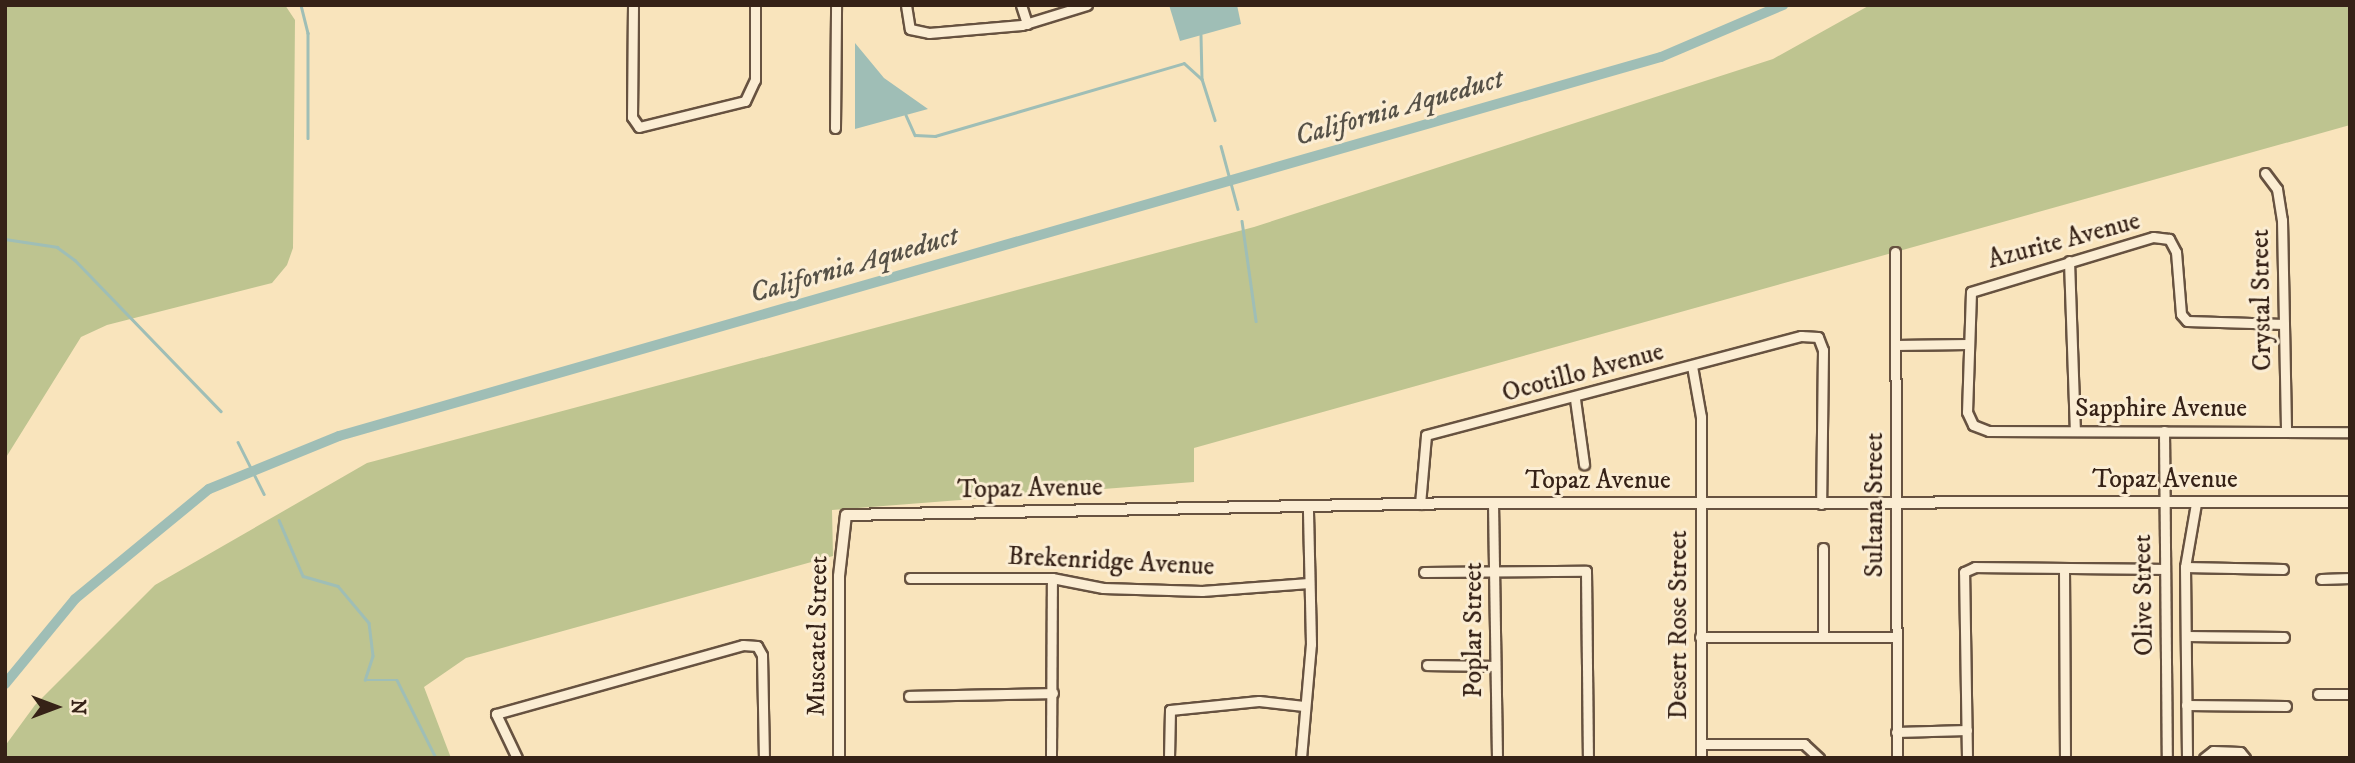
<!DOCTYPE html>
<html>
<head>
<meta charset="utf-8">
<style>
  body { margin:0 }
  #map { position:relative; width:2355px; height:763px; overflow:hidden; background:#f9e4bc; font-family:"IM FELL DW Pica",serif }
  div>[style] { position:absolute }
  .green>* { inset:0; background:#bec490 }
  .water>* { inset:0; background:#9fbeb6 }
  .stream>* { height:2.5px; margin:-1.25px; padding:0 1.25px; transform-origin:1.25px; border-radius:1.25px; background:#9fbeb6 }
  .canal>* { height:10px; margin:-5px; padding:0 5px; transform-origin:5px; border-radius:5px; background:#9fbeb6 }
  .roads { filter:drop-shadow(2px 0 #675240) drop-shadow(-2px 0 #675240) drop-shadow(0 2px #675240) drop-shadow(0 -2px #675240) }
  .minor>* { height:9px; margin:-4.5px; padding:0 4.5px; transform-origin:4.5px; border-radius:4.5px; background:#fbedd3 }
  .tertiary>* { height:10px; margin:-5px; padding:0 5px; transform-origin:5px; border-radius:5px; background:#fbedd3 }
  span { translate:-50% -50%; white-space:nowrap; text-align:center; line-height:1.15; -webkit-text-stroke:6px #fbedd3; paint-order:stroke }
  .street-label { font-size:26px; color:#362217 }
  .water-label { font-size:28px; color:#565147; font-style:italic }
  .frame { position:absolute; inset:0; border:7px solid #362217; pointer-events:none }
  .north { position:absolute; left:21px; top:672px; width:70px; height:70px; -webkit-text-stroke:5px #fbedd3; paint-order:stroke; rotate:90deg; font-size:19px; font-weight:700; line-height:28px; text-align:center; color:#362217 }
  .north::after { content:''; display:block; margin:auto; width:24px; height:32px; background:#362217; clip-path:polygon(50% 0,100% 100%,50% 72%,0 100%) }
</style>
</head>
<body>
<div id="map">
  <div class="green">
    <i style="clip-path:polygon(5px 5px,285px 5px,295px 20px,293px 248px,287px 265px,272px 283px,107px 325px,81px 337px,5px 459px)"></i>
    <i style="clip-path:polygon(1870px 5px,2350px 5px,2350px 125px,1194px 448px,1194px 482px,832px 510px,833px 556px,466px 658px,424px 687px,451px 758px,5px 758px,5px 746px,35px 705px,155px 585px,367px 463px,1254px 227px,1773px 59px)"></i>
  </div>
  <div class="water">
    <i style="clip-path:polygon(1169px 5px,1237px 5px,1241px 24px,1180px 41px)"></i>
    <i style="clip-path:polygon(855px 43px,884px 78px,928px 109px,855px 129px)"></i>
  </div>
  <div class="stream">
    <i style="left:301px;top:5px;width:29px;rotate:76deg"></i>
    <i style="left:308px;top:33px;width:105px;rotate:90deg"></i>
    <i style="left:1201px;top:35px;width:44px;rotate:88.7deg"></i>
    <i style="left:906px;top:115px;width:22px;rotate:66deg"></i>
    <i style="left:915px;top:135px;width:20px;rotate:3deg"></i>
    <i style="left:935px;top:136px;width:259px;rotate:-16.3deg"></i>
    <i style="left:1184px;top:63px;width:24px;rotate:42deg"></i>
    <i style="left:1202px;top:79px;width:43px;rotate:72.4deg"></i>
    <i style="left:1221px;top:146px;width:65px;rotate:74.9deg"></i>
    <i style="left:1242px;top:221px;width:101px;rotate:82deg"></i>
    <i style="left:5px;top:239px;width:53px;rotate:8.7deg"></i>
    <i style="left:57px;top:247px;width:22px;rotate:36deg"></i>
    <i style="left:75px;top:260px;width:210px;rotate:46deg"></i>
    <i style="left:238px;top:442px;width:58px;rotate:63.4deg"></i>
    <i style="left:279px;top:520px;width:61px;rotate:66.8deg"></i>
    <i style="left:303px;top:576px;width:36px;rotate:16deg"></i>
    <i style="left:338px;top:586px;width:48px;rotate:50deg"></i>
    <i style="left:369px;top:623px;width:33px;rotate:83deg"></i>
    <i style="left:373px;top:656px;width:25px;rotate:108deg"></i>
    <i style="left:365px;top:680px;width:32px"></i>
    <i style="left:397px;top:680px;width:87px;rotate:63.4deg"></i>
  </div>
  <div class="canal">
    <i style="left:5px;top:684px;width:110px;rotate:-50.5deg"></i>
    <i style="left:75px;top:599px;width:173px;rotate:-39.4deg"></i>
    <i style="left:209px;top:489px;width:140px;rotate:-22.2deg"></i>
    <i style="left:339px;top:436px;width:1375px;rotate:-16deg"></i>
    <i style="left:1661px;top:57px;width:133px;rotate:-23.1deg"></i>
  </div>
  <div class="roads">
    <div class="minor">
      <i style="left:633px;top:5px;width:112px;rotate:90.5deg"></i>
      <i style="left:632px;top:117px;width:12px;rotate:55deg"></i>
      <i style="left:639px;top:127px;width:109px;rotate:-13.8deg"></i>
      <i style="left:745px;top:101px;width:23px;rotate:-65deg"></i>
      <i style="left:755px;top:80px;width:75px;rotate:-90deg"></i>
      <i style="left:906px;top:5px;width:24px;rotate:81deg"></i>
      <i style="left:910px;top:29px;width:19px;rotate:12deg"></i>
      <i style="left:929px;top:33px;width:93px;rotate:-4.9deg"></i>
      <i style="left:1022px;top:25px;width:68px;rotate:-17.1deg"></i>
      <i style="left:1021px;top:5px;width:20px;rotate:72deg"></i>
      <i style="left:835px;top:128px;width:123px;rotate:-89.5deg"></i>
      <i style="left:2265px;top:173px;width:20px;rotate:53deg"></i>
      <i style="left:2277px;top:189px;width:31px;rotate:81deg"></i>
      <i style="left:2282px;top:220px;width:210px;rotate:88.9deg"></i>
      <i style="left:1895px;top:252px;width:506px;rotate:89.77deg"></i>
      <i style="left:2069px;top:261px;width:169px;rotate:88deg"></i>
      <i style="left:2284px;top:324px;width:97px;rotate:-178.2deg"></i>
      <i style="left:2187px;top:321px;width:9px;rotate:-131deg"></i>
      <i style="left:2181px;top:314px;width:62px;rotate:-94.6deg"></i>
      <i style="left:2176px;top:252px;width:15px;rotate:-118deg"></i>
      <i style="left:2169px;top:239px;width:16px;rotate:-173deg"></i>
      <i style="left:2153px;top:237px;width:190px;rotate:163.2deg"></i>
      <i style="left:1971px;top:292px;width:120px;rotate:91.9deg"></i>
      <i style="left:1967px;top:412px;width:14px;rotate:65deg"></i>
      <i style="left:1973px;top:425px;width:17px;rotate:21deg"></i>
      <i style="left:1989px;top:431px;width:361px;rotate:0.2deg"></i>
      <i style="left:1895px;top:345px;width:73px;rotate:-0.8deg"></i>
      <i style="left:1692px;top:366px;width:52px;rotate:80deg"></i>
      <i style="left:1701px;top:417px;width:341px;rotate:90deg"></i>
      <i style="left:1575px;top:399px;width:66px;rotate:82.1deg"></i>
      <i style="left:2164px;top:431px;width:327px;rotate:89.5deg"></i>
      <i style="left:1493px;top:503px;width:255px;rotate:89.1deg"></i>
      <i style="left:1420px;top:504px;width:69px;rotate:-85deg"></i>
      <i style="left:1426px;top:435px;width:388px;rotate:-14.8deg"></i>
      <i style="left:1801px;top:336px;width:17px;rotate:3deg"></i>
      <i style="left:1818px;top:337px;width:14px;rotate:69deg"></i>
      <i style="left:1823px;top:350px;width:154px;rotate:90.7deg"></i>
      <i style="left:1823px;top:548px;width:89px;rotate:90deg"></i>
      <i style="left:2185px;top:567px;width:98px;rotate:1.2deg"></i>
      <i style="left:2064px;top:568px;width:190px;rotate:89.7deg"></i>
      <i style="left:1424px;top:572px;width:162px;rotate:-0.4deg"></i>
      <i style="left:1586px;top:571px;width:187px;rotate:89.4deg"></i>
      <i style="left:910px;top:578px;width:142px"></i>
      <i style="left:1052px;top:578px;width:52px;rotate:11.1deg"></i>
      <i style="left:1103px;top:588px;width:99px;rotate:1.7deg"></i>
      <i style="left:1202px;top:591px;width:107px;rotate:-4.3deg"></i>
      <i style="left:2321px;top:579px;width:29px;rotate:-2deg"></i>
      <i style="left:2186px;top:636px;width:98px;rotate:0.6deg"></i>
      <i style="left:1700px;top:637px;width:196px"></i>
      <i style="left:1427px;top:665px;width:67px;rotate:0.9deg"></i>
      <i style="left:2318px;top:694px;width:32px"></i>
      <i style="left:909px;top:696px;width:144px;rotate:-1.2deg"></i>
      <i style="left:2186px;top:705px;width:100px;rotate:0.6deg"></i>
      <i style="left:1896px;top:732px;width:71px;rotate:-1.6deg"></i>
      <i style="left:1701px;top:744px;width:103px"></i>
      <i style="left:1804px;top:744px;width:21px;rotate:43deg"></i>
      <i style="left:517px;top:758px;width:49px;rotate:-115.5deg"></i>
      <i style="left:496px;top:714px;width:256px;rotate:-15.6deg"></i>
      <i style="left:743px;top:645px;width:14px;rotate:4deg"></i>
      <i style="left:757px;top:646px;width:10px;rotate:61deg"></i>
      <i style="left:762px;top:655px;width:103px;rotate:88.9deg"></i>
      <i style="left:1051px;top:758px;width:180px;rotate:-89.7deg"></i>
      <i style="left:1169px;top:758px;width:48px;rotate:-88.8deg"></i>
      <i style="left:1170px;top:710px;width:89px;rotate:-5.8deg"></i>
      <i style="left:1259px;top:701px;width:45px;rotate:6.3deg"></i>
      <i style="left:1301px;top:758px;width:114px;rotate:-85deg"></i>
      <i style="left:1311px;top:644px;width:137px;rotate:-91.3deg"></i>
      <i style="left:1967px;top:758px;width:186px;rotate:-90.9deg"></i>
      <i style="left:1964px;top:572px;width:12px;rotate:-24deg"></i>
      <i style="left:1975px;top:567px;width:190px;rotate:0.6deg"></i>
      <i style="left:2187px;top:758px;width:191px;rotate:-90.6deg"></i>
      <i style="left:2185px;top:567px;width:65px;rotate:-80.2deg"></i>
      <i style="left:2204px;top:758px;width:11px;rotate:-38deg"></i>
      <i style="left:2213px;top:751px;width:27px;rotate:2deg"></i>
      <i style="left:2240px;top:752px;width:8px;rotate:50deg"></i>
    </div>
    <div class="tertiary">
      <i style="left:839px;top:758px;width:182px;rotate:-90deg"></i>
      <i style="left:839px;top:576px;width:61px;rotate:-83.5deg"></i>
      <i style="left:846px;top:515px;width:613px;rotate:-1.12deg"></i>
      <i style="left:1459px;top:503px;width:891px;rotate:-0.06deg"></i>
    </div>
  </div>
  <div class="street-label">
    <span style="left:2064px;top:241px;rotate:-15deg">Azurite Avenue</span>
    <span style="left:2262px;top:300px;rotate:-91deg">Crystal Street</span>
    <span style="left:1583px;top:373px;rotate:-15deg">Ocotillo Avenue</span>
    <span style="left:2161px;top:409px">Sapphire Avenue</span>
    <span style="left:2165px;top:480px">Topaz Avenue</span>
    <span style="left:1598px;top:481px">Topaz Avenue</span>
    <span style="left:1030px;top:489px;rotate:-1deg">Topaz Avenue</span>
    <span style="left:1875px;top:505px;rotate:-90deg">Sultana Street</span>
    <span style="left:1111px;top:562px;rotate:3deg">Brekenridge Avenue</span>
    <span style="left:2144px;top:595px;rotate:-91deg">Olive Street</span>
    <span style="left:1679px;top:625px;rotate:-90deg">Desert Rose Street</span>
    <span style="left:1474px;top:630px;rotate:-90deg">Poplar Street</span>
    <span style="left:818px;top:636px;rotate:-89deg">Muscatel Street</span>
  </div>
  <div class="water-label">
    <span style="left:1399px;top:108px;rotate:-16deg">California Aqueduct</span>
    <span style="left:854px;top:265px;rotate:-16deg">California Aqueduct</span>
  </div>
  <div class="frame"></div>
  <div class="north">N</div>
</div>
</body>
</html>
